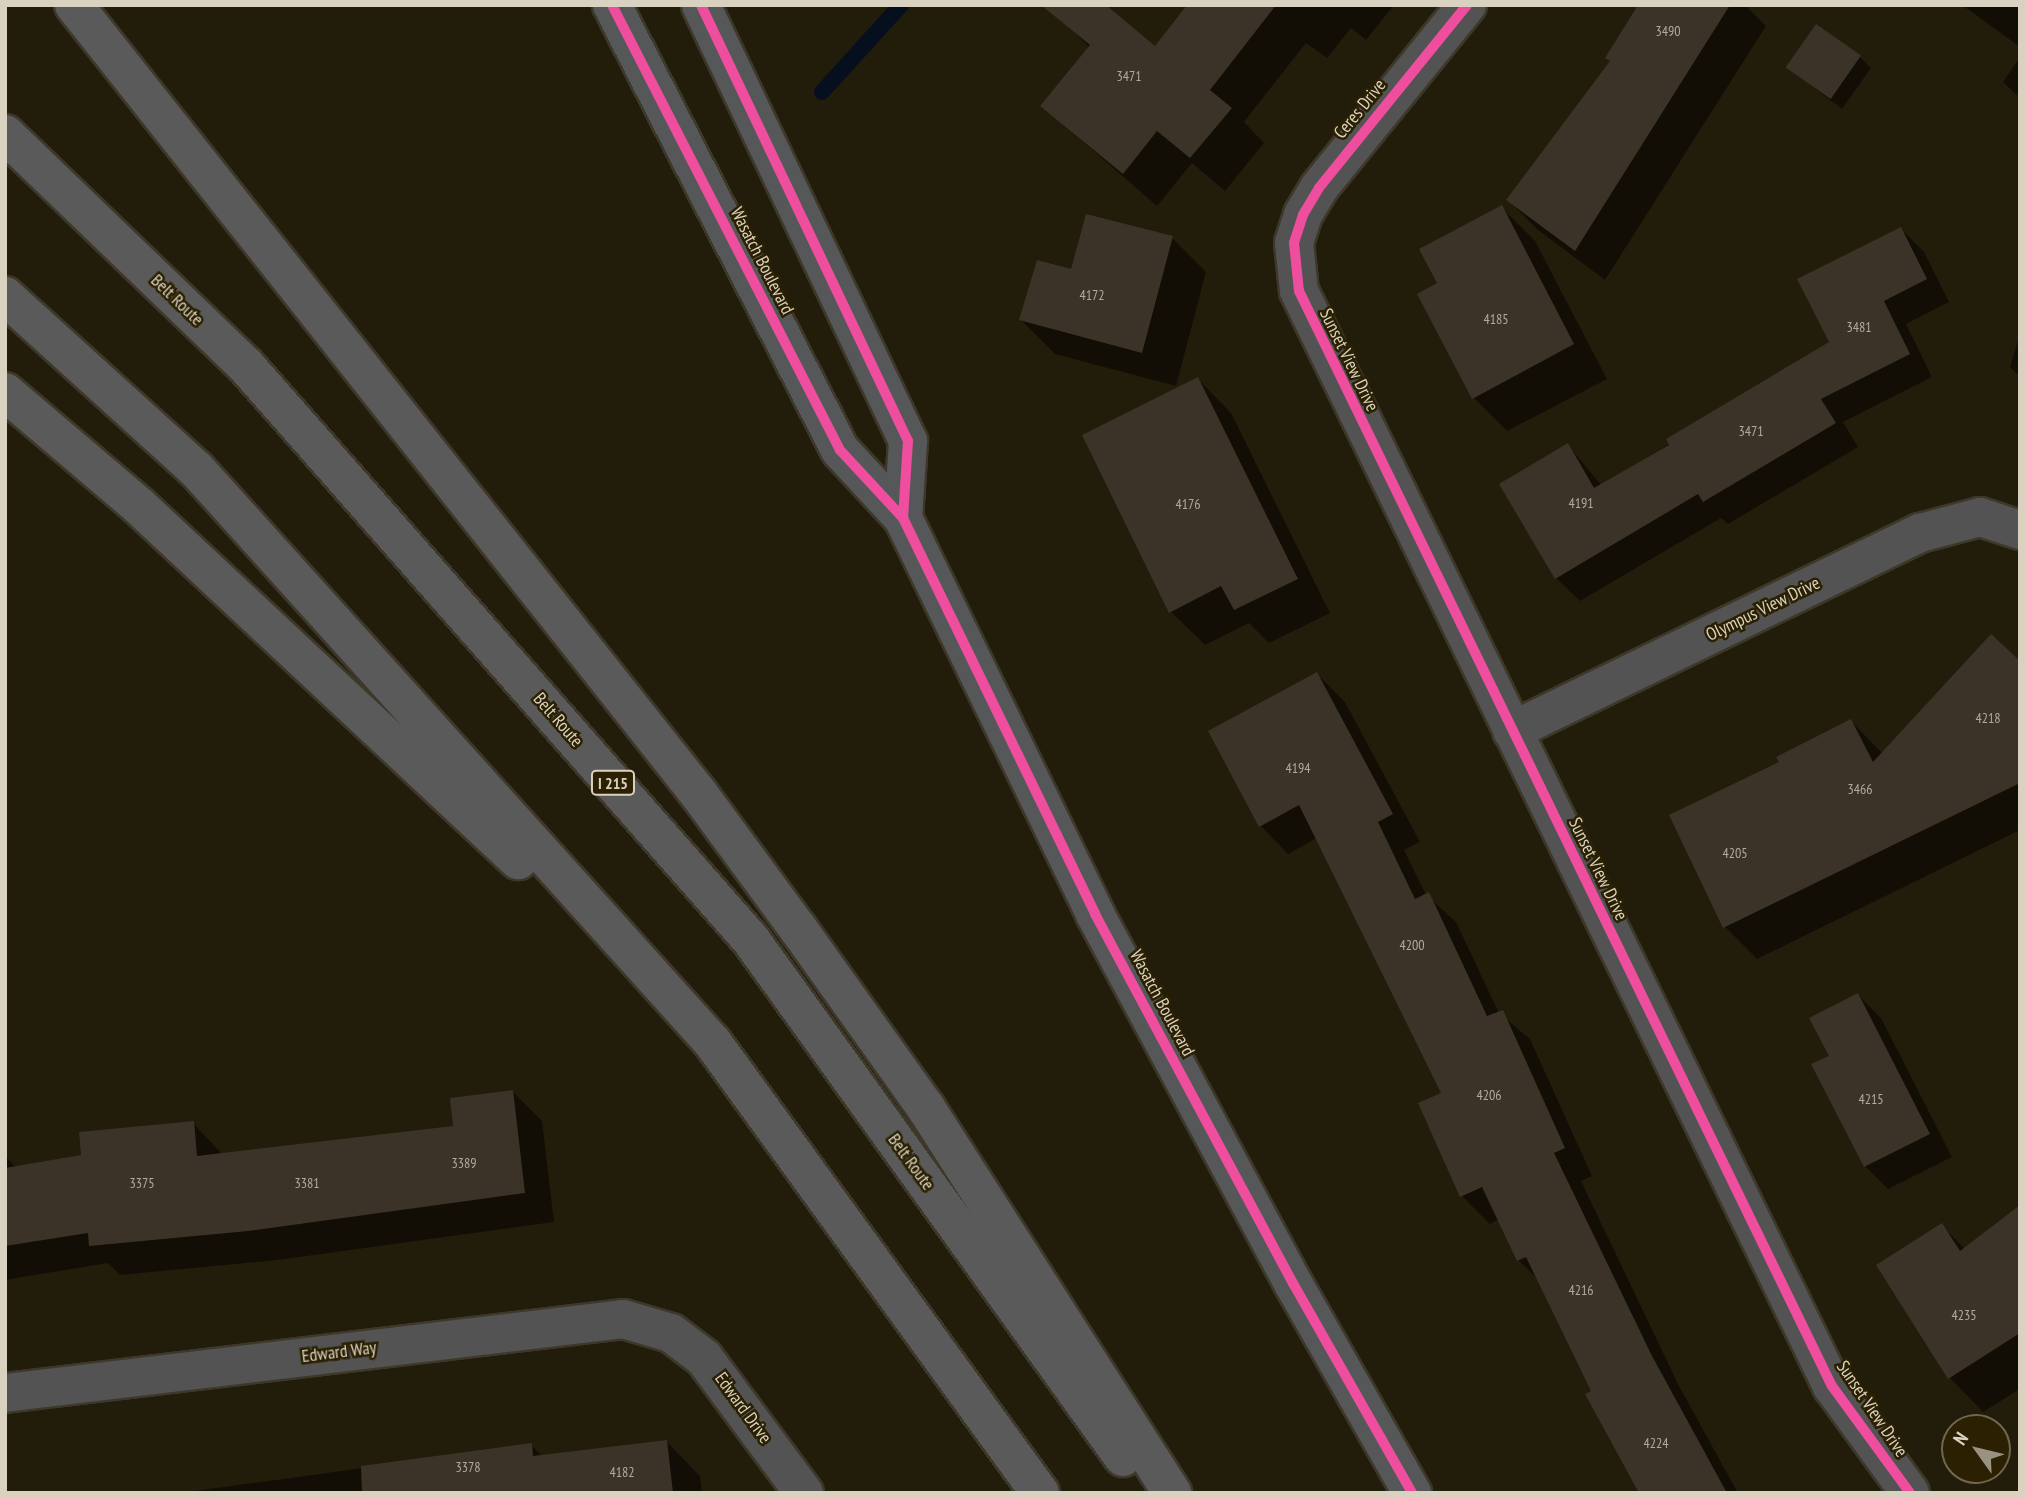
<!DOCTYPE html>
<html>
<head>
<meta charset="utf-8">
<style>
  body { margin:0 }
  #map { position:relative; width:2025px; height:1498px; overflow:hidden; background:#221c0b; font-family:"PT Sans Narrow",sans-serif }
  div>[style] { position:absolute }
  .shadow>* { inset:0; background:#0007 }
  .stream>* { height:16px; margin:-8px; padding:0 8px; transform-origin:8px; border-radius:8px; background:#050f1e }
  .building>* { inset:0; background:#3b3328; transform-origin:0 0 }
  .roads { filter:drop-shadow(2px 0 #3e382a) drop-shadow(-2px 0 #3e382a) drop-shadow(0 2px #3e382a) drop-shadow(0 -2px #3e382a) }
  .street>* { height:38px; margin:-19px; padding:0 19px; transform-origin:19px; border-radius:19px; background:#535353 }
  .secondary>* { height:38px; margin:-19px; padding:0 19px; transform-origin:19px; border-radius:19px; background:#565758 }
  .highway>* { height:38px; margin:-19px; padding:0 19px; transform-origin:19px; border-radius:19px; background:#5a5a5a }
  .cycleway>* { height:10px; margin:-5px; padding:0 5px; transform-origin:5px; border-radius:5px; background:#ef4d9e }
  span { translate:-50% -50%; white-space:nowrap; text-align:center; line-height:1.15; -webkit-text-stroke:5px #2b2002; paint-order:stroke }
  .number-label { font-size:14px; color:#b2aa9b }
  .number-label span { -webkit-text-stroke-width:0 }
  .shield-label span { padding:2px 5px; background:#2b2002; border:2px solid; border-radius:5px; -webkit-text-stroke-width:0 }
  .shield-label { font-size:16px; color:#d9d2c1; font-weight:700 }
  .street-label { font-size:18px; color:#d9d2c1 }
  .frame { position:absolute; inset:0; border:7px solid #d9d2c1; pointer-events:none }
  .north { position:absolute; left:1941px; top:1414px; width:70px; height:70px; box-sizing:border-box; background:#2b2002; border:2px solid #71674e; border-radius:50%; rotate:304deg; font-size:19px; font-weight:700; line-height:28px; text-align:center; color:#d9d2c1 }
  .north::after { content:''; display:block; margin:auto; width:24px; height:32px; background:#999281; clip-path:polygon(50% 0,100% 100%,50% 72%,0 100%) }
</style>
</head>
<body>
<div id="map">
  <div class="shadow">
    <i style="clip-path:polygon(1189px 5px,1394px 5px,1366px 40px,1351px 28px,1327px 58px,1306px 43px,1244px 122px,1264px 143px,1225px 191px,1192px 163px,1157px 206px,1042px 106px,1090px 48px,1065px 23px,1156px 48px)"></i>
    <i style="clip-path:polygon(1640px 5px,1745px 5px,1766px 26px,1605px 280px,1538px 230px,1508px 200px,1611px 61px)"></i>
    <i style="clip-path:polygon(1962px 5px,2020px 5px,2020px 47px)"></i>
    <i style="clip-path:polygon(1860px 57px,1871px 68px,1842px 109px,1788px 68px)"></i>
    <i style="clip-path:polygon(2020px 57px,2020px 98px,2003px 82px)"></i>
    <i style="clip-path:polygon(1501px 207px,1535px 241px,1607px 379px,1507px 431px,1473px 397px,1439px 284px)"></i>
    <i style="clip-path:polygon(1901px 229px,1924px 252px,1949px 302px,1906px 324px,1932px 377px,1843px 422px,1858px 447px,1728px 524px,1721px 518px,1580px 601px,1556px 578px,1568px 445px,1602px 486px,1831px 343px)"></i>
    <i style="clip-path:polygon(1172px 238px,1206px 272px,1176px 386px,1055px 354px,1021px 320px,1072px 271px)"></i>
    <i style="clip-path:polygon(2020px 334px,2020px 377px,2010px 367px)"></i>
    <i style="clip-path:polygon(1198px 379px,1231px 413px,1330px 613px,1269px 643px,1249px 623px,1205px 645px,1171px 612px)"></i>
    <i style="clip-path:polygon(2020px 663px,2020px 830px,1757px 959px,1725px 927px,1781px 763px,1851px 721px,1883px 754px)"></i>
    <i style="clip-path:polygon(1317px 674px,1345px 702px,1420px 842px,1404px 850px,1426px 895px,1456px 922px,1499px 1013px,1530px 1039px,1592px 1176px,1581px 1181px,1679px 1386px,1738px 1493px,1641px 1493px,1541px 1282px,1518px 1260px,1499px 1219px,1490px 1224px,1462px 1196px,1443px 1093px,1317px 838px,1288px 854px,1261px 826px,1210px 732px)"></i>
    <i style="clip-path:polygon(1858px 995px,1881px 1018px,1952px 1157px,1888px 1189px,1865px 1166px,1831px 1057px)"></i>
    <i style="clip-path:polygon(513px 1092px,542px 1121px,554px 1222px,278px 1260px,120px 1275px,108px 1263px,5px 1280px,5px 1156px,17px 1168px,83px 1157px,193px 1123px,223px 1155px,455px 1127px)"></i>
    <i style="clip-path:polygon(2020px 1207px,2020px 1389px,1983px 1412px,1950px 1378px,1942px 1226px,1965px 1249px)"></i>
    <i style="clip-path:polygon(667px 1442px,700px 1476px,702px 1493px,180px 1493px,531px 1445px,543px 1457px)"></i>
  </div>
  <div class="stream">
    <i style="left:822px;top:92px;width:118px;rotate:-47.8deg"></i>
  </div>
  <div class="building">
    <i style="clip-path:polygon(1041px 5px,1106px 5px,1155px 46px,1187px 5px,1276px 5px,1210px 90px,1232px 108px,1190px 158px,1157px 131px,1123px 174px,1040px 106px,1090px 45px)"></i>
    <i style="clip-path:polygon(1638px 5px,1730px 5px,1575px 251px,1506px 200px,1610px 61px,1605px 58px)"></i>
    <i style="left:1816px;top:24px;width:55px;height:53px;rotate:35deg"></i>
    <i style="clip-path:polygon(1502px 205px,1574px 344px,1472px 399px,1417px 294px,1437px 283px,1419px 249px)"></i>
    <i style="clip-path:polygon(1086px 214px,1173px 236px,1142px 353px,1019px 320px,1037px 260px,1071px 269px)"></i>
    <i style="clip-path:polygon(1901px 227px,1927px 279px,1884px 301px,1910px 354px,1821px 399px,1836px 423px,1703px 502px,1698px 494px,1555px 579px,1499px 484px,1568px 443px,1594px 488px,1669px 445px,1666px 439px,1829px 342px,1797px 279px)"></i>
    <i style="clip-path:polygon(1198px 377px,1298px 579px,1234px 610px,1221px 586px,1169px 613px,1082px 435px)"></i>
    <i style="clip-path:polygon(1991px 634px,2020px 661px,2020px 783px,1723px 928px,1669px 815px,1779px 762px,1776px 757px,1851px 719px,1873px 762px)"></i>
    <i style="clip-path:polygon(1317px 672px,1393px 814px,1378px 822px,1415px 899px,1429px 892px,1487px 1016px,1503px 1010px,1565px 1148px,1554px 1153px,1652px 1356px,1727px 1493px,1639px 1493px,1585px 1394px,1591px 1391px,1526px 1257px,1517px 1261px,1482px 1187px,1460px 1197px,1418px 1103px,1441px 1093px,1299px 805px,1259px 827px,1208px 731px)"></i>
    <i style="clip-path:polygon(1858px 993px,1930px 1134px,1864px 1167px,1811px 1064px,1829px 1056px,1809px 1018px)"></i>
    <i style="clip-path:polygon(513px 1090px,525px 1193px,248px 1231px,89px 1246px,88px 1233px,5px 1246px,5px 1168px,81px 1155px,79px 1132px,194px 1121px,197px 1156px,453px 1126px,450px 1098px)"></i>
    <i style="clip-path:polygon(2020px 1205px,2020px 1333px,1948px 1379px,1876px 1265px,1942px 1223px,1960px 1251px)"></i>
    <i style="clip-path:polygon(667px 1440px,673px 1493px,362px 1493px,361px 1466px,532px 1443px,533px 1456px)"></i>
  </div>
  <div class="roads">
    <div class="street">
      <i style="left:1467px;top:5px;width:235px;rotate:129deg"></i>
      <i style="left:1319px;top:188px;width:31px;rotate:121deg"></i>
      <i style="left:1303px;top:215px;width:29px;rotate:108deg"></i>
      <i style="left:1294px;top:243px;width:48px;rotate:84.1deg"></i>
      <i style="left:1299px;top:291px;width:1218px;rotate:64.05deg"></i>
      <i style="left:1832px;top:1386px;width:132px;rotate:53.9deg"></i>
      <i style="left:1512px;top:731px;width:454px;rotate:-25.9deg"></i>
      <i style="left:1920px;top:533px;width:62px;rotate:-14.9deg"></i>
      <i style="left:1980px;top:517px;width:42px;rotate:18deg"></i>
      <i style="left:5px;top:1393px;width:622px;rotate:-6.83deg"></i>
      <i style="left:623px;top:1319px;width:50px;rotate:16.3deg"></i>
      <i style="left:671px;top:1333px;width:41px;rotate:37.1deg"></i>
      <i style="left:704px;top:1358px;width:168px;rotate:53.5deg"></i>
    </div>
    <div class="secondary">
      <i style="left:612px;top:5px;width:500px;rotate:62.87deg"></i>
      <i style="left:840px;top:450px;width:93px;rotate:47.2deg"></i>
      <i style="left:903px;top:518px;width:440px;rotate:64.1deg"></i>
      <i style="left:1095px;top:914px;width:421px;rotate:61.8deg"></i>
      <i style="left:1294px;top:1285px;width:239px;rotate:60.4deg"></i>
      <i style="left:701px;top:5px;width:483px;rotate:64.6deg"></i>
      <i style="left:908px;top:441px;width:77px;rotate:93.7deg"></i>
    </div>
    <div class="highway">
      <i style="left:74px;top:5px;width:1007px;rotate:51.62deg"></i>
      <i style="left:699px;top:794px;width:169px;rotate:53.7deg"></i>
      <i style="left:799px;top:930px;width:219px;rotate:54.5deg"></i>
      <i style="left:926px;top:1108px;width:457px;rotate:57.4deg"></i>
      <i style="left:5px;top:134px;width:336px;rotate:43.9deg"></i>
      <i style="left:247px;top:367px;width:763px;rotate:48.67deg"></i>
      <i style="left:751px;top:940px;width:637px;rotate:54.26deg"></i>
      <i style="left:5px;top:296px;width:258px;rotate:42.2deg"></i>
      <i style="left:196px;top:469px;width:773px;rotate:47.99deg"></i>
      <i style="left:713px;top:1043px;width:556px;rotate:54deg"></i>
      <i style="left:5px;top:392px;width:176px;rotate:40.4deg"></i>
      <i style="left:139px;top:506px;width:519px;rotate:43.05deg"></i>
    </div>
  </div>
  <div class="cycleway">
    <i style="left:612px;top:5px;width:500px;rotate:62.87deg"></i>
    <i style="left:840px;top:450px;width:93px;rotate:47.2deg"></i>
    <i style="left:903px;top:518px;width:440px;rotate:64.1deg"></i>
    <i style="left:1095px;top:914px;width:421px;rotate:61.8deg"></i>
    <i style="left:1294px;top:1285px;width:239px;rotate:60.4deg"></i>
    <i style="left:701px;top:5px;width:483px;rotate:64.6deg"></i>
    <i style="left:908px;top:441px;width:77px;rotate:93.7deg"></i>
    <i style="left:1467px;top:5px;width:235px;rotate:129deg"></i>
    <i style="left:1319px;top:188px;width:31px;rotate:121deg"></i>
    <i style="left:1303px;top:215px;width:29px;rotate:108deg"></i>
    <i style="left:1294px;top:243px;width:48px;rotate:84.1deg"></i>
    <i style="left:1299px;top:291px;width:1218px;rotate:64.05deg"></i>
    <i style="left:1832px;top:1386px;width:132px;rotate:53.9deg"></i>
  </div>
  <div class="number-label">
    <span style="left:1668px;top:31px">3490</span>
    <span style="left:1129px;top:76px">3471</span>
    <span style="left:1092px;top:295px">4172</span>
    <span style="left:1496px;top:319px">4185</span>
    <span style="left:1859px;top:327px">3481</span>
    <span style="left:1751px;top:431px">3471</span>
    <span style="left:1581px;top:503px">4191</span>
    <span style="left:1188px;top:504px">4176</span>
    <span style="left:1988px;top:718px">4218</span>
    <span style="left:1298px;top:768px">4194</span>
    <span style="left:1860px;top:789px">3466</span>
    <span style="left:1735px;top:853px">4205</span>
    <span style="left:1412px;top:945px">4200</span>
    <span style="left:1489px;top:1095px">4206</span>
    <span style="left:1871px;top:1099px">4215</span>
    <span style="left:464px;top:1163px">3389</span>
    <span style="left:142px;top:1183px">3375</span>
    <span style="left:307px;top:1183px">3381</span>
    <span style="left:1581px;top:1290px">4216</span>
    <span style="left:1964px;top:1315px">4235</span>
    <span style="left:1656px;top:1443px">4224</span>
    <span style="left:468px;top:1467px">3378</span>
    <span style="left:622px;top:1472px">4182</span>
  </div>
  <div class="shield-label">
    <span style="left:613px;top:783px">I 215</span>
  </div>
  <div class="street-label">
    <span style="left:1360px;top:109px;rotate:-51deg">Ceres Drive</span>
    <span style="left:762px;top:261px;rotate:63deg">Wasatch Boulevard</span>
    <span style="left:177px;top:300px;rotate:44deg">Belt Route</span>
    <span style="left:1349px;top:360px;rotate:64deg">Sunset View Drive</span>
    <span style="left:1763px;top:609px;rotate:-26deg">Olympus View Drive</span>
    <span style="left:558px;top:720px;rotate:49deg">Belt Route</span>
    <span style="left:1598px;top:869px;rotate:64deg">Sunset View Drive</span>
    <span style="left:1162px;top:1003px;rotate:62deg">Wasatch Boulevard</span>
    <span style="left:911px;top:1162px;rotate:54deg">Belt Route</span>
    <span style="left:339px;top:1352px;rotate:-7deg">Edward Way</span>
    <span style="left:743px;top:1408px;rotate:54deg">Edward Drive</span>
    <span style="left:1872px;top:1409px;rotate:56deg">Sunset View Drive</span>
  </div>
  <div class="frame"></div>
  <div class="north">N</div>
</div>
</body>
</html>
